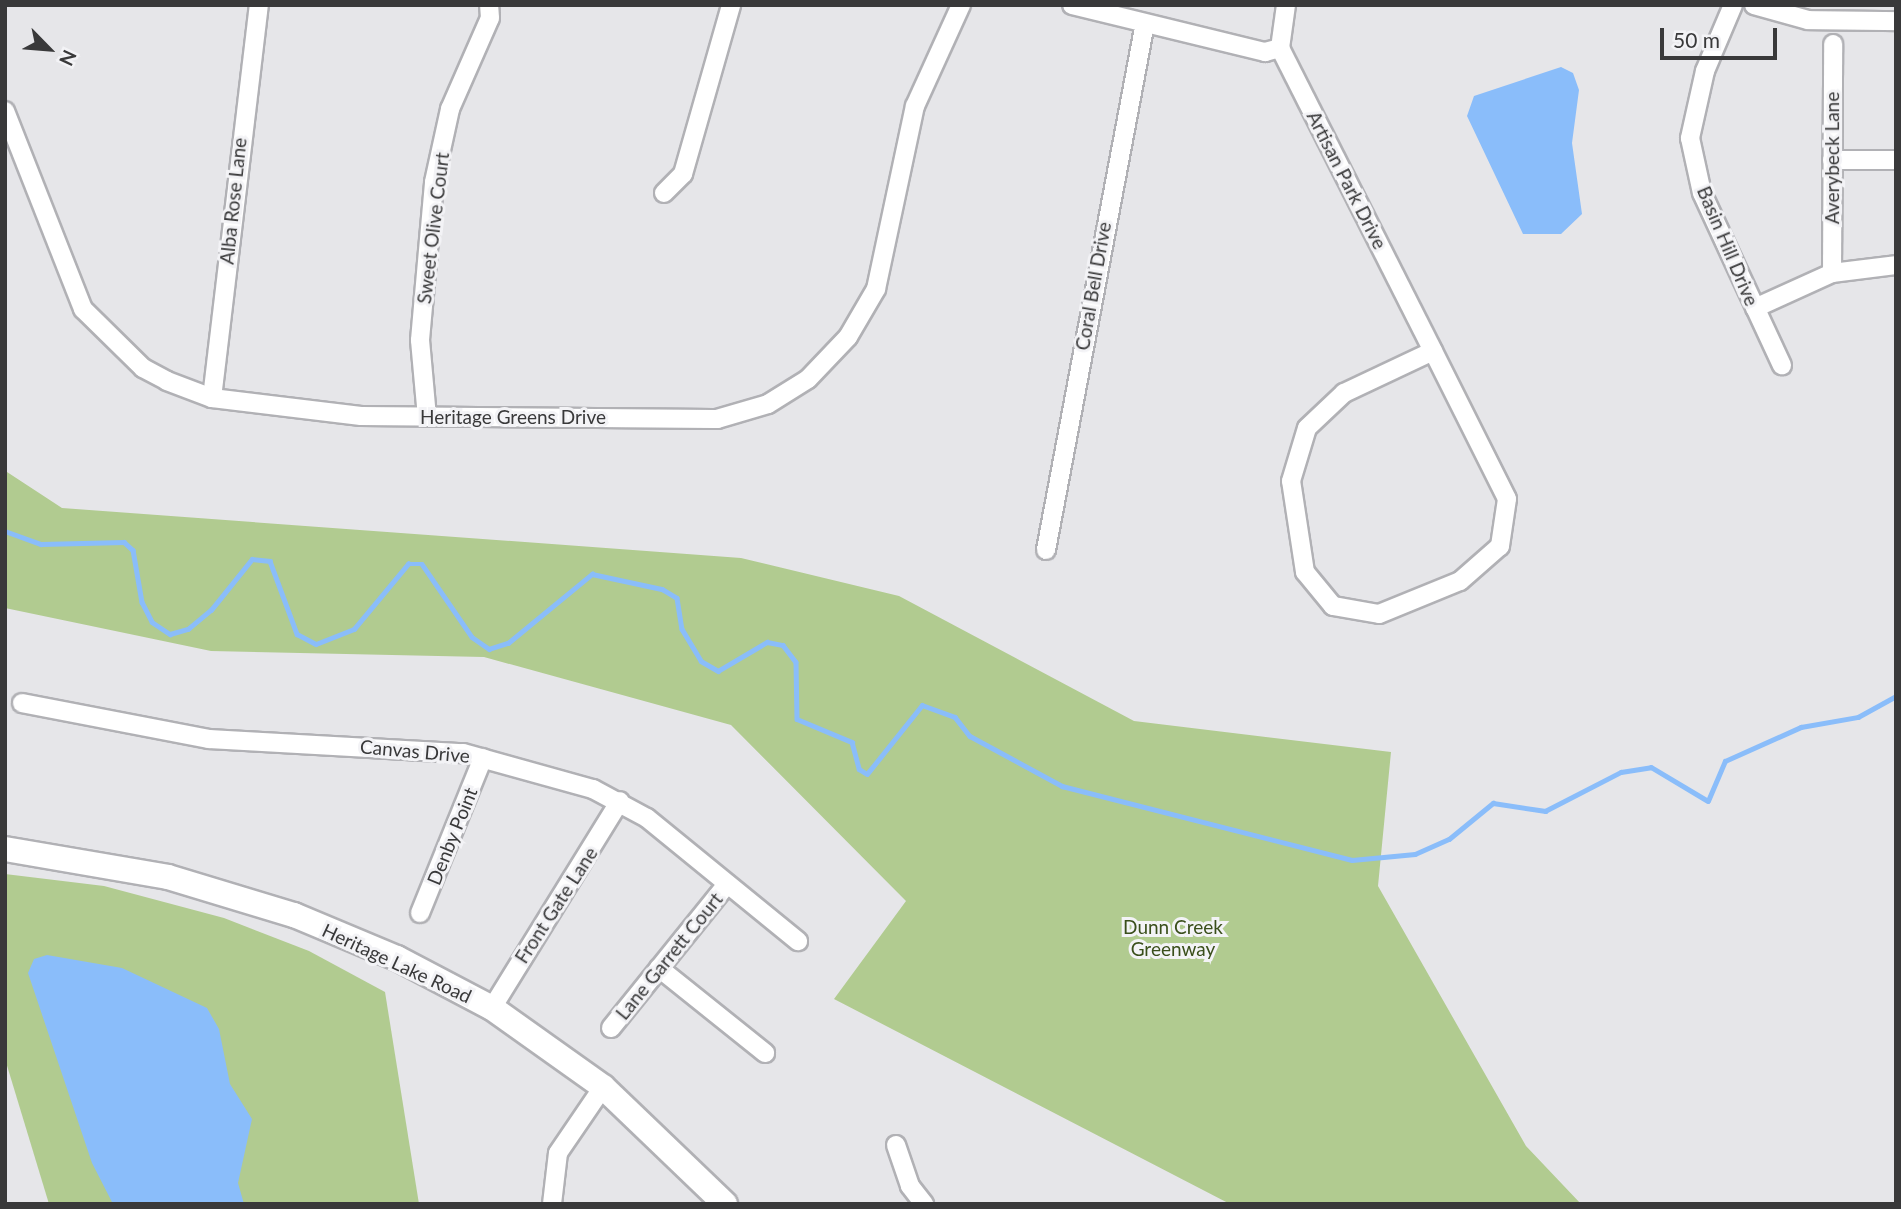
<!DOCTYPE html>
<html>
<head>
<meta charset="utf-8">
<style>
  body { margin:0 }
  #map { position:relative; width:1901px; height:1209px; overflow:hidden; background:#e6e6e9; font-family:Lato,sans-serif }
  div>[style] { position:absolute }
  .green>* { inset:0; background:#b1cb90 }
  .water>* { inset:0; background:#8abdfa }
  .stream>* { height:4.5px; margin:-2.25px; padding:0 2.25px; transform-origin:2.25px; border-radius:2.25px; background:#8abdfa }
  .roads { filter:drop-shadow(2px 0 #b1b1b5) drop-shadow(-2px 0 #b1b1b5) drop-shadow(0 2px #b1b1b5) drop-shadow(0 -2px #b1b1b5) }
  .street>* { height:18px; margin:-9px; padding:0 9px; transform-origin:9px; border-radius:9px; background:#fff }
  .secondary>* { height:24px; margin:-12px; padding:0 12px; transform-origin:12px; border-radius:12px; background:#fff }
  span { translate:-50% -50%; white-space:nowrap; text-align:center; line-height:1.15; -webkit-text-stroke:6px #f3f3f6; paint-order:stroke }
  .street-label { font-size:19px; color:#39393a }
  .park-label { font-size:19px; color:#3a4f1b }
  .frame { position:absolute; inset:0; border:7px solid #39393a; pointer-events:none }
  .north { position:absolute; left:14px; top:14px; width:70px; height:70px; -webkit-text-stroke:5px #f3f3f6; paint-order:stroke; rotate:115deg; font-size:19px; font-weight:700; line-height:28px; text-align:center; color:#39393a }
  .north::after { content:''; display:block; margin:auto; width:24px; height:32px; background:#39393a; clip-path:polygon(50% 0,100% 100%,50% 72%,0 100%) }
  .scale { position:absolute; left:1660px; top:28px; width:117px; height:32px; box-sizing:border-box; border:4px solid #39393a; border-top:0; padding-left:9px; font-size:21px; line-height:24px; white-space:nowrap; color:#39393a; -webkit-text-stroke:5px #f3f3f6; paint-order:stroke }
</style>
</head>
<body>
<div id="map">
  <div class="green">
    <i style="clip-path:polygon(5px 464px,7px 472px,62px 508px,741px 558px,899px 596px,1134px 721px,1391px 752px,1378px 886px,1526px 1146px,1581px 1204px,1230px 1204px,834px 999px,906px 901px,731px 725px,484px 657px,211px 651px,5px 608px)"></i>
    <i style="clip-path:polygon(5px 874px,104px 886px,224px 918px,309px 951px,385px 992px,419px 1204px,49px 1204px,5px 1059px)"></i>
  </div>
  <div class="water">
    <i style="clip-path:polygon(1561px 67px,1573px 73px,1579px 90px,1572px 143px,1582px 214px,1561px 234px,1523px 234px,1467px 116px,1474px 96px)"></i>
    <i style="clip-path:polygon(47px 955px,122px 968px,207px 1008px,219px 1029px,230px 1084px,252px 1119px,238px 1183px,244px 1204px,113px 1204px,92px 1163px,28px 973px,34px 959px)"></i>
  </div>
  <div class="stream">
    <i style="left:5px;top:531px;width:38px;rotate:20deg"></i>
    <i style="left:41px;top:544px;width:83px;rotate:-1.4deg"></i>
    <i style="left:124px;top:542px;width:12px;rotate:42deg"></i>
    <i style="left:133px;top:550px;width:53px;rotate:80.2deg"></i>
    <i style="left:142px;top:602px;width:22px;rotate:63deg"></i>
    <i style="left:152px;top:622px;width:22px;rotate:34deg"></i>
    <i style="left:170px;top:634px;width:19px;rotate:-16deg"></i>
    <i style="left:188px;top:629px;width:30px;rotate:-40deg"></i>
    <i style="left:211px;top:610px;width:65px;rotate:-51.2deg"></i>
    <i style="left:252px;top:559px;width:18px;rotate:6deg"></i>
    <i style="left:270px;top:561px;width:78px;rotate:69.7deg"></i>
    <i style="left:297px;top:634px;width:21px;rotate:28deg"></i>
    <i style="left:316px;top:644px;width:41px;rotate:-21.5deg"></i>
    <i style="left:354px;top:629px;width:85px;rotate:-50.3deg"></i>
    <i style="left:408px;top:564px;width:14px"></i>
    <i style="left:422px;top:564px;width:88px;rotate:55.6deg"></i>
    <i style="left:472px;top:637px;width:21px;rotate:35deg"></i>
    <i style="left:489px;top:649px;width:20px;rotate:-18deg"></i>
    <i style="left:508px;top:643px;width:109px;rotate:-39.4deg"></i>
    <i style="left:592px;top:574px;width:72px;rotate:12.1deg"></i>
    <i style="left:662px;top:589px;width:17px;rotate:31deg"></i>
    <i style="left:677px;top:598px;width:31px;rotate:81deg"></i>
    <i style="left:682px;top:629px;width:37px;rotate:59deg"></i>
    <i style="left:701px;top:661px;width:20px;rotate:30deg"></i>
    <i style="left:718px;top:671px;width:57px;rotate:-30.6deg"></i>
    <i style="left:767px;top:642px;width:16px;rotate:11deg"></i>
    <i style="left:783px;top:645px;width:21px;rotate:53deg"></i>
    <i style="left:796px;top:662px;width:57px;rotate:89deg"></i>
    <i style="left:797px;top:719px;width:60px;rotate:22.7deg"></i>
    <i style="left:852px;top:742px;width:28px;rotate:75deg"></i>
    <i style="left:859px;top:769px;width:9px;rotate:32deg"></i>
    <i style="left:867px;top:774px;width:88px;rotate:-51.4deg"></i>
    <i style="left:922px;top:705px;width:35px;rotate:20deg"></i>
    <i style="left:955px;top:717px;width:24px;rotate:52deg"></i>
    <i style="left:970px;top:736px;width:105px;rotate:28.5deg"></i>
    <i style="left:1062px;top:786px;width:299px;rotate:14.3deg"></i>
    <i style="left:1352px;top:860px;width:63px;rotate:-5.4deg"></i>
    <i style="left:1415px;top:854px;width:37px;rotate:-24deg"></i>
    <i style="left:1449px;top:839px;width:57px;rotate:-39.3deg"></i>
    <i style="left:1493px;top:803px;width:53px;rotate:8.7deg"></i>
    <i style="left:1545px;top:811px;width:85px;rotate:-27.2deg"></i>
    <i style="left:1621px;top:772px;width:30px;rotate:-9deg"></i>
    <i style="left:1651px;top:767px;width:66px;rotate:30.8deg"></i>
    <i style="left:1708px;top:801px;width:43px;rotate:-67deg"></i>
    <i style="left:1725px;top:761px;width:83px;rotate:-24.1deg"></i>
    <i style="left:1801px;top:727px;width:58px;rotate:-10deg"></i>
    <i style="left:1858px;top:717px;width:43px;rotate:-28.9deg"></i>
  </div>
  <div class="roads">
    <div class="street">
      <i style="left:1072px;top:5px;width:199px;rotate:13.7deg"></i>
      <i style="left:1265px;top:52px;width:16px;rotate:-15deg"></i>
      <i style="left:1286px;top:5px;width:43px;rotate:97.9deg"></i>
      <i style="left:1280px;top:48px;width:339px;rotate:63.2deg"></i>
      <i style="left:1433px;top:351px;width:165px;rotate:63.4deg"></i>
      <i style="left:1507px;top:499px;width:48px;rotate:98.5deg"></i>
      <i style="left:1500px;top:546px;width:53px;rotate:138.8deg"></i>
      <i style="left:1460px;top:581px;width:87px;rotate:157.8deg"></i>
      <i style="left:1379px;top:614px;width:47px;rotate:-170.1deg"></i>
      <i style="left:1333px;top:606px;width:44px;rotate:-129.5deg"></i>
      <i style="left:1305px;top:572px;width:92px;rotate:-98.7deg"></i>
      <i style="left:1291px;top:481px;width:55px;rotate:-73.2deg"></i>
      <i style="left:1307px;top:428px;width:51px;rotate:-43.4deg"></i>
      <i style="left:1344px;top:393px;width:98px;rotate:-25.3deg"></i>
      <i style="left:1733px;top:5px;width:72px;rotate:113deg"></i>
      <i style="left:1705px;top:71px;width:69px;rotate:102.6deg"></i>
      <i style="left:1690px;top:138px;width:56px;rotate:77.7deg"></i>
      <i style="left:1702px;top:193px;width:190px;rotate:65.1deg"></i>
      <i style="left:1754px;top:5px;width:56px;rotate:15.5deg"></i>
      <i style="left:1808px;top:20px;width:88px;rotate:0.7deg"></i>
      <i style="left:5px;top:111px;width:213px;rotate:68.5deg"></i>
      <i style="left:83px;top:309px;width:84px;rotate:44.5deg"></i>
      <i style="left:143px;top:368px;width:27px;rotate:28deg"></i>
      <i style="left:167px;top:381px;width:48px;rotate:20.7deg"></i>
      <i style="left:212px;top:398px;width:150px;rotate:6.9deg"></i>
      <i style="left:361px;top:416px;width:356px;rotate:0.5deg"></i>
      <i style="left:717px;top:419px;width:53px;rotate:-16.4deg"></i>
      <i style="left:768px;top:404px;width:47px;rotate:-32deg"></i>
      <i style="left:808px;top:379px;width:58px;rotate:-46.4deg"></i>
      <i style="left:848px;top:337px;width:56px;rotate:-59.7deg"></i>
      <i style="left:876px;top:289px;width:187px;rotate:-78deg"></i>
      <i style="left:915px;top:106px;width:111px;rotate:-65.5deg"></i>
      <i style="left:1832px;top:160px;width:64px"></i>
      <i style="left:664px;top:193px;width:27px;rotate:-45deg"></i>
      <i style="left:683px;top:174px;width:176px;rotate:-74.1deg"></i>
      <i style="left:1832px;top:273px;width:229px;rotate:-89.7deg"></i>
      <i style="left:1755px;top:308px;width:85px;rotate:-24.4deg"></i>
      <i style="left:1832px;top:273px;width:64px;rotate:-7.1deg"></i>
      <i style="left:212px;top:398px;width:396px;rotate:-83.2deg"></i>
      <i style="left:427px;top:417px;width:77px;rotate:-95.2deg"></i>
      <i style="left:420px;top:340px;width:159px;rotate:-84.9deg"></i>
      <i style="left:434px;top:182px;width:75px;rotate:-77.6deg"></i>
      <i style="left:450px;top:109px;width:99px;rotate:-66.3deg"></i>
      <i style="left:490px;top:18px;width:13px;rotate:-94deg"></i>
      <i style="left:1046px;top:550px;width:536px;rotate:-79.36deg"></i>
      <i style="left:22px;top:703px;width:190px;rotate:10.9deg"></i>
      <i style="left:209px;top:739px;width:254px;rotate:3.2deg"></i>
      <i style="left:463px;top:753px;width:135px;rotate:15.5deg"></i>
      <i style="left:593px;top:789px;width:61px;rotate:28.2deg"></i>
      <i style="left:647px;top:818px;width:195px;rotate:39.2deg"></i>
      <i style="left:420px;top:913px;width:167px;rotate:-67.9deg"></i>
      <i style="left:659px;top:968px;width:136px;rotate:38.7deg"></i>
      <i style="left:492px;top:1008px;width:243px;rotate:-58.3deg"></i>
      <i style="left:611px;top:1028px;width:185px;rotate:-51.1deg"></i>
      <i style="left:896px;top:1145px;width:43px;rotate:71.1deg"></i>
      <i style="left:910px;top:1186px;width:23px;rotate:52deg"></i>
      <i style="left:552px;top:1204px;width:51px;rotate:-83.3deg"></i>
      <i style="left:558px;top:1153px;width:80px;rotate:-55.7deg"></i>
    </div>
    <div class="secondary">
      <i style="left:5px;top:849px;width:165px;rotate:9.7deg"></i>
      <i style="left:168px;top:877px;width:132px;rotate:16.8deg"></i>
      <i style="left:294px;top:915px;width:112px;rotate:22.7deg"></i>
      <i style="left:397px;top:958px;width:107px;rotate:27.8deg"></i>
      <i style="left:492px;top:1008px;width:136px;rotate:35.4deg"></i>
      <i style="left:603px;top:1087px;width:169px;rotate:43.8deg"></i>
    </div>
  </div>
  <div class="street-label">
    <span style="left:1832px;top:158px;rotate:-90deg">Averybeck Lane</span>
    <span style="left:1347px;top:180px;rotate:63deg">Artisan Park Drive</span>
    <span style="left:233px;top:201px;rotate:-84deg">Alba Rose Lane</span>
    <span style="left:433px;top:228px;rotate:-83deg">Sweet Olive Court</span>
    <span style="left:1728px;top:246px;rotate:67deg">Basin Hill Drive</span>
    <span style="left:1093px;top:286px;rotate:-80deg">Coral Bell Drive</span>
    <span style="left:513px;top:417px">Heritage Greens Drive</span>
    <span style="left:415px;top:751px;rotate:5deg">Canvas Drive</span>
    <span style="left:452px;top:836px;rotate:-68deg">Denby Point</span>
    <span style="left:556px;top:905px;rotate:-57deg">Front Gate Lane</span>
    <span style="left:669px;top:956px;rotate:-51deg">Lane Garrett Court</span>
    <span style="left:397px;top:963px;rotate:25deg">Heritage Lake Road</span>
  </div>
  <div class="park-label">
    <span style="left:1173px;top:938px">Dunn Creek<br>Greenway</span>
  </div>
  <div class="frame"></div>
  <div class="north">N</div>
  <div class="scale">50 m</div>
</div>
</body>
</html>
